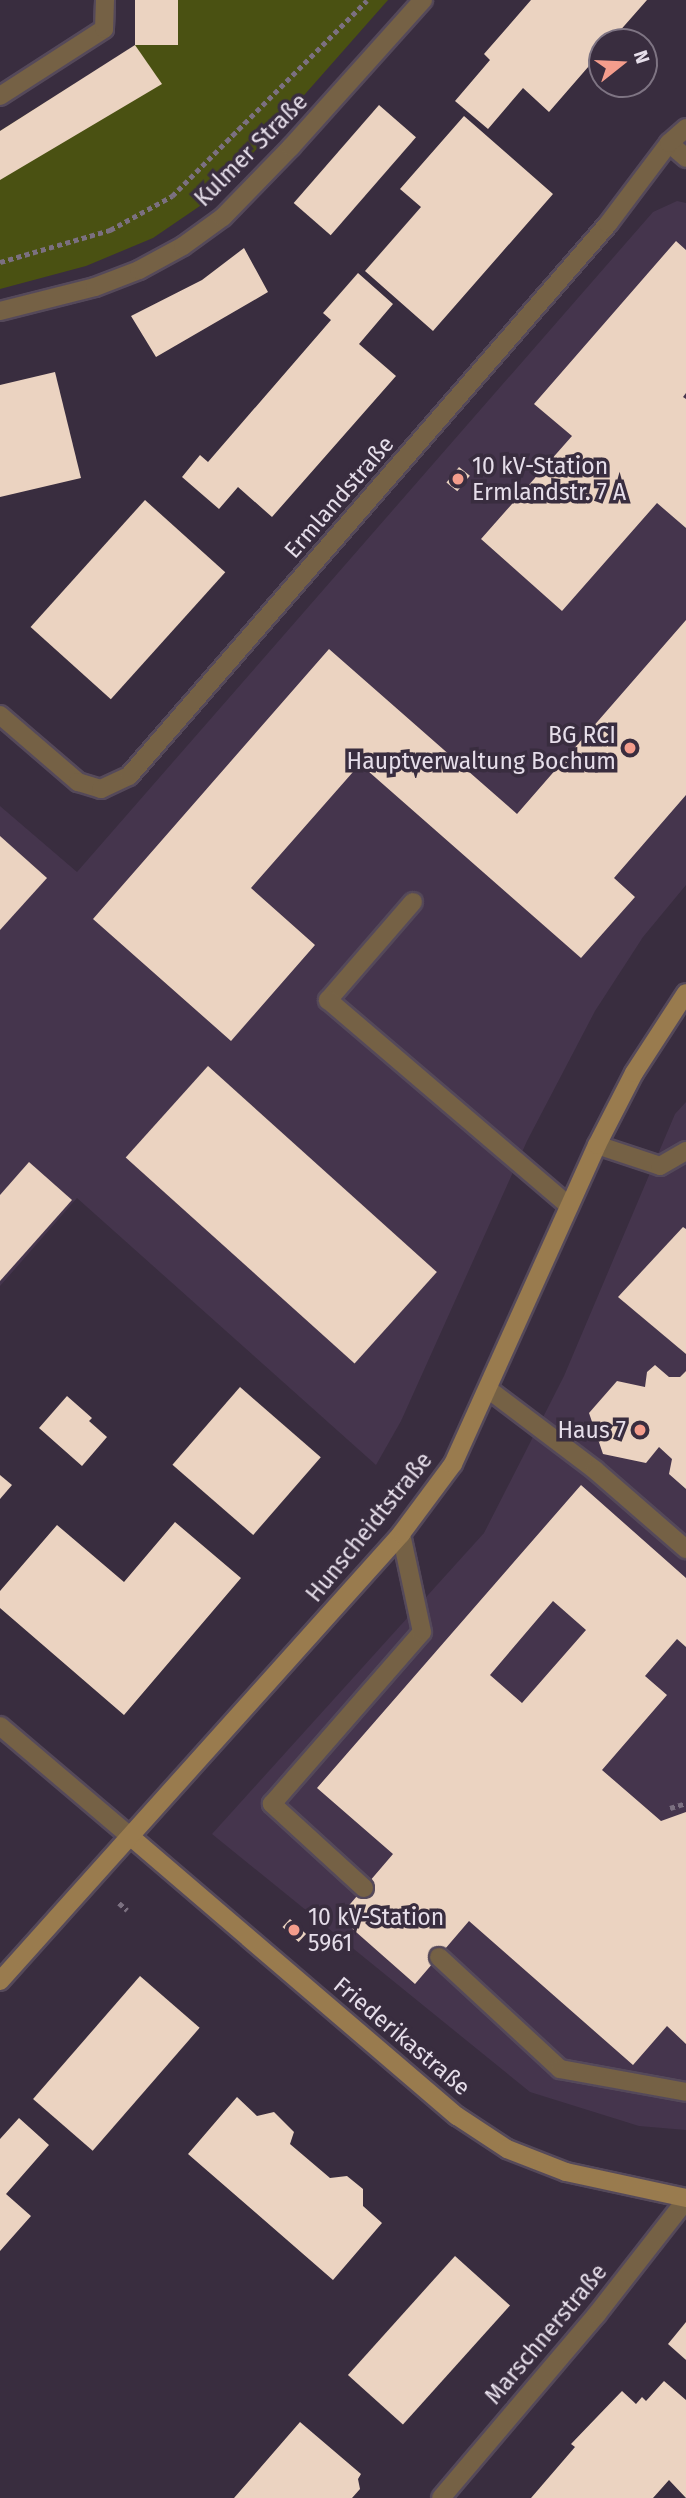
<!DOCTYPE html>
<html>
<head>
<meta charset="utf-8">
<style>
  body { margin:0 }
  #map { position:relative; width:686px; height:2498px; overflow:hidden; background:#392d3f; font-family:"Fira Sans",sans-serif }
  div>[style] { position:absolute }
  .built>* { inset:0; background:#45354d }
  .green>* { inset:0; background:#4a5112 }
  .building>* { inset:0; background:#ebd3c1; transform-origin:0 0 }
  .path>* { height:4.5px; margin-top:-2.25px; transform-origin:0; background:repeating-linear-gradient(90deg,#7b7080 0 5px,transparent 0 8.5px) }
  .roads { filter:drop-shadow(2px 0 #55495a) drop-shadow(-2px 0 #55495a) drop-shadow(0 2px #55495a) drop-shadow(0 -2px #55495a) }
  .lane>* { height:18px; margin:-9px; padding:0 9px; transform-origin:9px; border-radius:9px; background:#756145 }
  .street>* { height:18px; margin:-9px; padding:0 9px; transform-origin:9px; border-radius:9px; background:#756145 }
  .secondary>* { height:18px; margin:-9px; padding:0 9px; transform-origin:9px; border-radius:9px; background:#997b4e }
  .dots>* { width:19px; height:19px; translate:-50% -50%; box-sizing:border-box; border:4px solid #392d3f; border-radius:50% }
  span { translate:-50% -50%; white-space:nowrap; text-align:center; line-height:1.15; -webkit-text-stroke:7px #392d3f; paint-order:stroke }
  .street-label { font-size:23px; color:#e6deea }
  .poi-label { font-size:23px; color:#e6deea }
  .left { translate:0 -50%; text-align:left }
  .right { translate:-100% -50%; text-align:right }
  .north { position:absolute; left:588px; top:28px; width:70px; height:70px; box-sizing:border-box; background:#392d3f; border:2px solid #7e7483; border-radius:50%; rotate:72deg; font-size:19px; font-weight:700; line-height:28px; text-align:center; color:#e6deea }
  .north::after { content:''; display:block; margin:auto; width:24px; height:32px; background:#f49d8c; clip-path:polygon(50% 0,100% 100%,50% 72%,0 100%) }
</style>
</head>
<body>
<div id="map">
  <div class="built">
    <i style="clip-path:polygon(677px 201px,686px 203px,686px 885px,643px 937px,595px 1011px,527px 1141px,401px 1421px,376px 1465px,77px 1198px,0 1286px,0 806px,77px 872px,653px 212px)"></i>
    <i style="clip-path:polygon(686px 1102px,686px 2130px,639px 2126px,530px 2092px,212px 1834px,484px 1533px,564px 1376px,675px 1114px)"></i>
  </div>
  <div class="green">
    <i style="clip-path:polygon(135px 0,388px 0,216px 195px,153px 238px,86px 266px,0 289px,0 131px,135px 46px)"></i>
  </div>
  <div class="building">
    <i style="left:135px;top:0;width:43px;height:45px"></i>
    <i style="clip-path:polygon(531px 0,647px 0,610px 42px,602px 42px,602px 51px,549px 112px,523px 88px,488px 129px,455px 101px,490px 60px,484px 54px)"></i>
    <i style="clip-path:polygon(135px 45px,162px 84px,0 180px,0 131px)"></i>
    <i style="left:379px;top:105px;width:49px;height:130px;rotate:41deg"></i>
    <i style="clip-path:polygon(464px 116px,553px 194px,433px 331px,365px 271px,421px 207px,400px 189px)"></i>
    <i style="clip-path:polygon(676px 241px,686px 250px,686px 393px,683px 397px,686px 399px,686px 528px,657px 503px,562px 611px,481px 539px,572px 436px,534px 404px)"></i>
    <i style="clip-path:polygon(244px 248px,268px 292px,156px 357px,131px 316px,202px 280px)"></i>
    <i style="clip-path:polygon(358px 273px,393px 304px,359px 344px,396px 376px,272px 517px,238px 487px,219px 509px,182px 477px,200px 455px,208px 462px,331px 320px,323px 313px)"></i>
    <i style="clip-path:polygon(55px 372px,81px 478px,0 497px,0 385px)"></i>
    <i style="left:459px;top:467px;width:14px;height:20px;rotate:39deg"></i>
    <i style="left:145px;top:500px;width:108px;height:171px;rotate:42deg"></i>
    <i style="clip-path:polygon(686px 620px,686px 795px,614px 878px,635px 897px,581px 958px,360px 764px,251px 888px,315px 945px,231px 1041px,93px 919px,329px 649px,517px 814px)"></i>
    <i style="clip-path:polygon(0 836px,47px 878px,0 930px)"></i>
    <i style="left:208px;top:1066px;width:308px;height:123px;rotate:42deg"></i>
    <i style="clip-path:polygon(29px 1162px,72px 1200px,0 1281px,0 1195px)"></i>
    <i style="clip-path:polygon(683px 1227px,686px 1229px,686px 1354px,618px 1297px)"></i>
    <i style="clip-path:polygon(655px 1365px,669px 1377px,680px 1377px,686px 1371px,686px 1489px,669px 1474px,672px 1459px,659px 1447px,646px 1463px,603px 1454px,589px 1413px,617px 1381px,645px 1387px,647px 1372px)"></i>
    <i style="left:240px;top:1387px;width:107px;height:103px;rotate:41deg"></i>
    <i style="clip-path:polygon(67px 1396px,92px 1418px,89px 1421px,107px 1437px,82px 1466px,39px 1428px)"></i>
    <i style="clip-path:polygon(0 1475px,12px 1485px,0 1499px)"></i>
    <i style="clip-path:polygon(evenodd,581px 1485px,686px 1578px,686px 1647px,677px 1639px,645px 1676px,667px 1695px,602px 1770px,661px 1821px,686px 1812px,686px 2044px,667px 2026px,633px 2065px,469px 1921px,415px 1984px,339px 1917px,393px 1854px,317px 1788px,581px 1485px,553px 1601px,586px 1630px,522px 1703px,490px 1675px,553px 1601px)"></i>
    <i style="clip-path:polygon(175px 1522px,241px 1578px,124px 1715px,0 1608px,0 1591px,57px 1525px,124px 1582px)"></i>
    <i style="left:290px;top:1919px;width:22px;height:11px;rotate:43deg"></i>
    <i style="left:140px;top:1976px;width:79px;height:163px;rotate:41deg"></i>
    <i style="clip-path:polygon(237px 2097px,257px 2116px,274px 2112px,294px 2132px,290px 2144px,330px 2178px,347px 2176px,363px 2189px,363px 2206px,382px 2223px,333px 2280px,188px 2154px)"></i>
    <i style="clip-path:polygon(19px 2118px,49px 2145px,6px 2194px,31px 2216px,0 2251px,0 2139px)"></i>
    <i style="left:455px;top:2256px;width:74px;height:160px;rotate:42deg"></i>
    <i style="clip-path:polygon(686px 2322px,686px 2360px,668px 2344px)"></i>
    <i style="clip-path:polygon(664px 2381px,686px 2400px,686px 2498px,669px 2480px,653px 2498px,531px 2498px,575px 2447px,571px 2444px,622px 2391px,636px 2404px,642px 2397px,646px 2401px)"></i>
    <i style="clip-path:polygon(300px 2422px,361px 2474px,358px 2479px,360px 2489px,352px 2498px,234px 2498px)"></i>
  </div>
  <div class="path">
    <i style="left:0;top:262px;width:115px;rotate:-16.2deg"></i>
    <i style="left:110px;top:230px;width:71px;rotate:-28.7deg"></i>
    <i style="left:172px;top:196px;width:276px;rotate:-45.1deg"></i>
    <i style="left:670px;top:1808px;width:17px;rotate:-17deg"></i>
    <i style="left:119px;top:1903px;width:11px;rotate:41deg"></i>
  </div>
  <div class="roads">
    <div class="lane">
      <i style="left:0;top:96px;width:124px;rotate:-32.8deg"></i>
      <i style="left:104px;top:29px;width:29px;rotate:-88deg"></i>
      <i style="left:413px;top:902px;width:130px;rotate:130.9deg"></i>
      <i style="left:328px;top:1000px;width:317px;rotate:40.5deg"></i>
      <i style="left:597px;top:1145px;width:66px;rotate:18.4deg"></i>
      <i style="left:660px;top:1166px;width:30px;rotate:-30deg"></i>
      <i style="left:488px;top:1389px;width:134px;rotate:37.1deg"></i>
      <i style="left:595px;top:1470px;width:121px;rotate:41deg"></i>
      <i style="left:364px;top:1888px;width:125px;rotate:-137.6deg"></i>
      <i style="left:272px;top:1804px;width:228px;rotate:-48.9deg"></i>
      <i style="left:422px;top:1632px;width:100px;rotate:-102.1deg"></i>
      <i style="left:439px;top:1957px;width:165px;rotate:42.8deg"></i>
      <i style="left:560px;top:2069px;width:128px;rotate:10.3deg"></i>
    </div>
    <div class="street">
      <i style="left:669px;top:143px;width:23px;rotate:41deg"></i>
      <i style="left:0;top:311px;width:98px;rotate:-14.2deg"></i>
      <i style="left:95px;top:287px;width:47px;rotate:-21.1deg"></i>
      <i style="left:139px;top:270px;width:50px;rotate:-28.6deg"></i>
      <i style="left:183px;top:246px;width:49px;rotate:-35.9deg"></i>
      <i style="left:223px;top:217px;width:98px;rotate:-45.8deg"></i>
      <i style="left:291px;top:147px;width:198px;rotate:-48.1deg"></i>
      <i style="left:0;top:715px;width:103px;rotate:40.7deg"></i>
      <i style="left:78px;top:782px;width:24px;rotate:17deg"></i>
      <i style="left:101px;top:789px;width:31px;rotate:-25deg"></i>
      <i style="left:129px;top:776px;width:731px;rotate:-49.05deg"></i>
      <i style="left:608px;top:224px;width:101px;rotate:-53deg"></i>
      <i style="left:669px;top:143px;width:23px;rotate:-41deg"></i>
      <i style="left:0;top:1726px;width:172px;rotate:40.3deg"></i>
      <i style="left:441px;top:2498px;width:241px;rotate:-49.7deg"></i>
      <i style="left:597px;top:2314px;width:145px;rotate:-52deg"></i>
    </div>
    <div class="secondary">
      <i style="left:131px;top:1837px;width:429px;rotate:40.6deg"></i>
      <i style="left:457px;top:2116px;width:60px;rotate:33.4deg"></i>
      <i style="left:507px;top:2149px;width:63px;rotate:21.3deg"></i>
      <i style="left:566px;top:2172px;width:123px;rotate:12.2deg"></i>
      <i style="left:0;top:1981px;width:601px;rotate:-48.1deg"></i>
      <i style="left:401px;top:1534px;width:87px;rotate:-53.4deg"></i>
      <i style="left:453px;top:1464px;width:350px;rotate:-65.7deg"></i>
      <i style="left:597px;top:1145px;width:81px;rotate:-62.8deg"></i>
      <i style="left:634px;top:1073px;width:95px;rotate:-57deg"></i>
    </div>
  </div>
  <div class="dots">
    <i style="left:458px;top:479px;background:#f49d8c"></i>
    <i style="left:630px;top:748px;background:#f49d8c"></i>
    <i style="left:640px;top:1430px;background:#f49d8c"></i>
    <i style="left:294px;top:1930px;background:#f49d8c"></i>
  </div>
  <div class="street-label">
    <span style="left:251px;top:150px;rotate:-45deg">Kulmer Straße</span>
    <span style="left:339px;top:497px;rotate:-49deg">Ermlandstraße</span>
    <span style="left:369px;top:1527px;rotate:-51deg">Hunscheidtstraße</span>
    <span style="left:402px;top:2036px;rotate:40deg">Friederikastraße</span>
    <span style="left:546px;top:2334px;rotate:-50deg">Marschnerstraße</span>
  </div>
  <div class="poi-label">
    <span class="left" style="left:472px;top:479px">10 kV-Station<br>Ermlandstr. 7 A</span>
    <span class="right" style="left:616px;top:748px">BG RCI<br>Hauptverwaltung Bochum</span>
    <span class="right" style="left:626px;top:1430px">Haus 7</span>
    <span class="left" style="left:308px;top:1930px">10 kV-Station<br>5961</span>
  </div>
  <div class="north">N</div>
</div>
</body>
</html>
